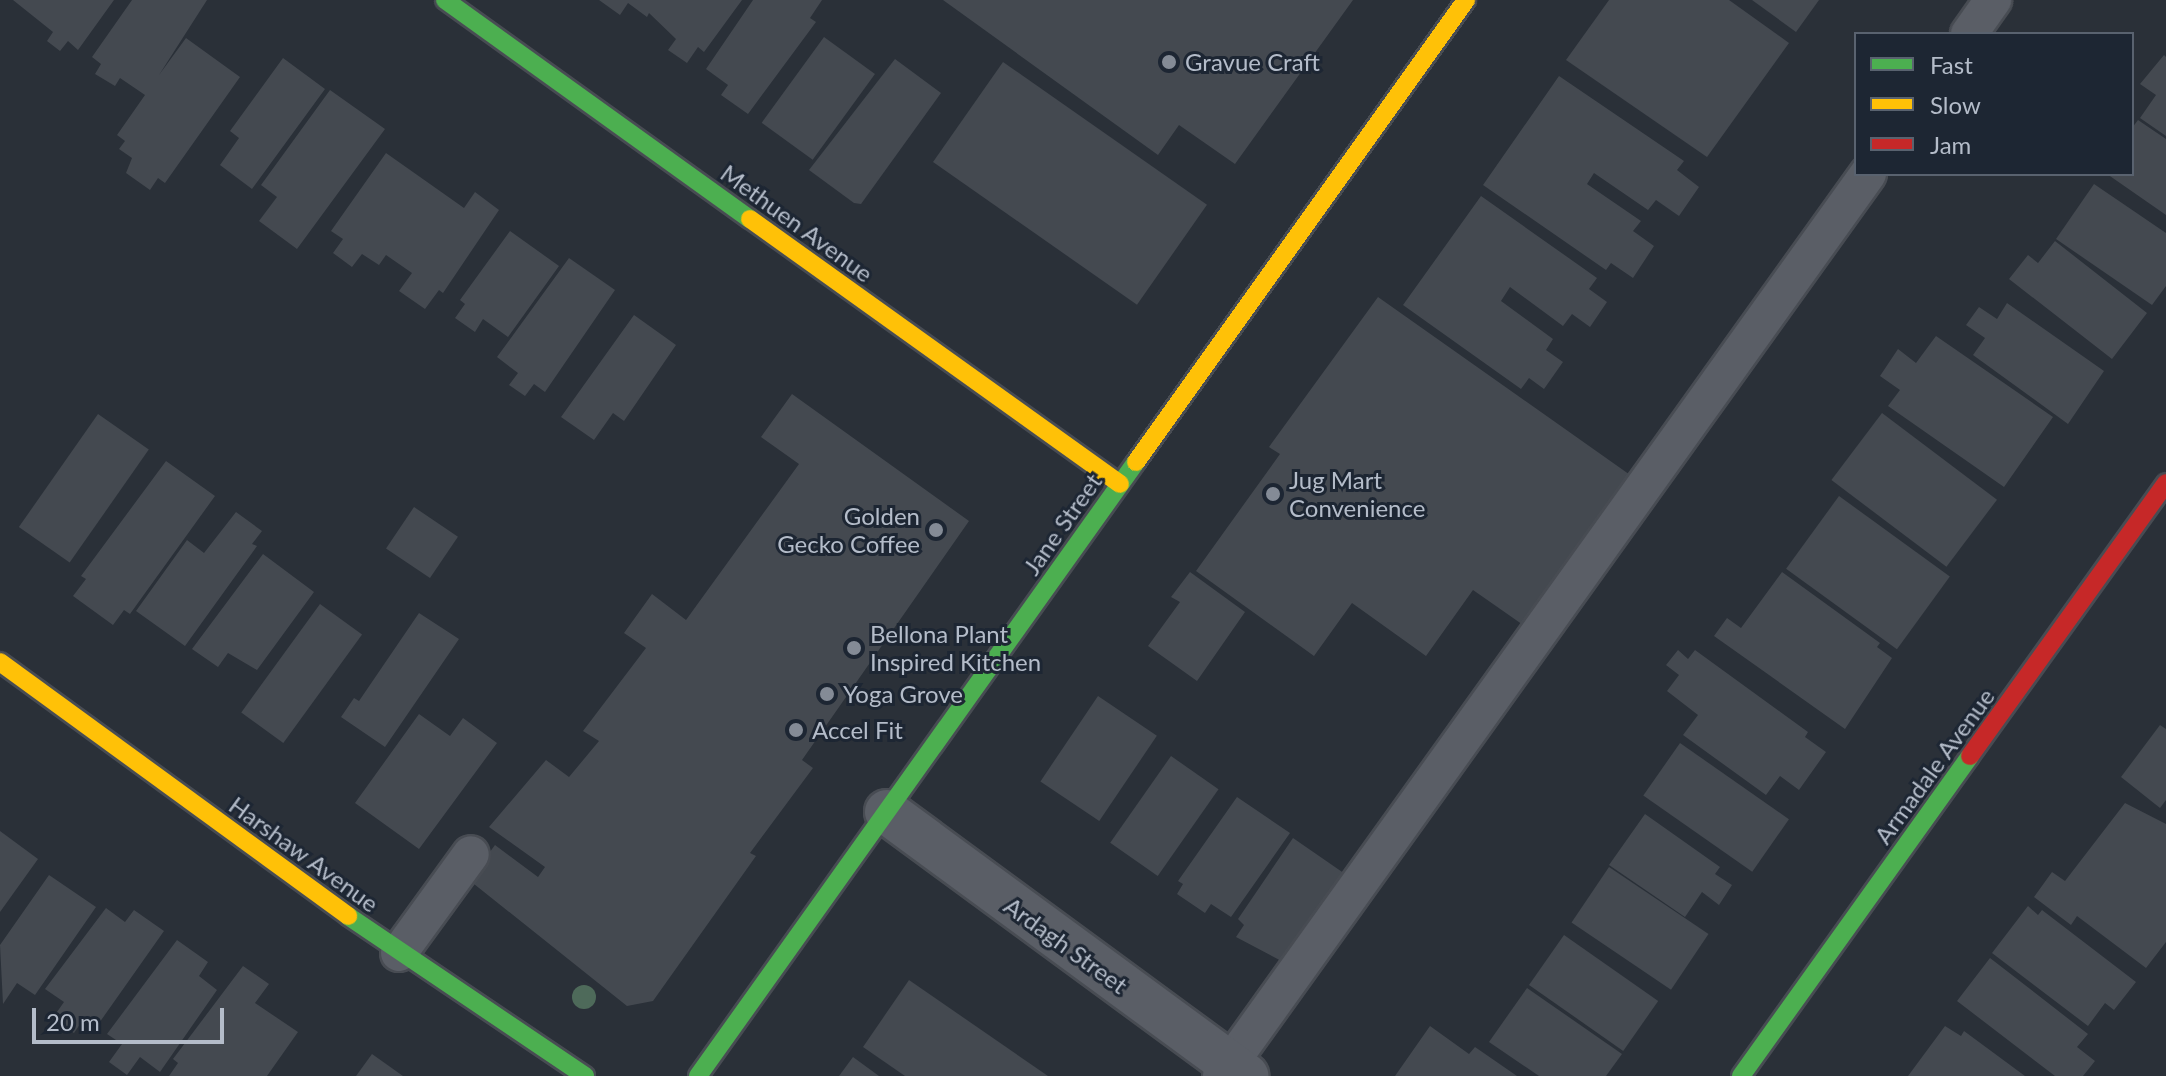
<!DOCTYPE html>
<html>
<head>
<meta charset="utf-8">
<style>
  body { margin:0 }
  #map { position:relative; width:2166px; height:1076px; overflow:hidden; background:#2a3038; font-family:Lato,sans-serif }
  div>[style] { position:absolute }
  .building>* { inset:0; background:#444950; transform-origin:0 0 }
  .roads { filter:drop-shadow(2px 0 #484c53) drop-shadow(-2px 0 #484c53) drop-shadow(0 2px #484c53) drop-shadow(0 -2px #484c53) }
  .lane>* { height:36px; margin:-18px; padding:0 18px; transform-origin:18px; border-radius:18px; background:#5a5e66 }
  .street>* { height:44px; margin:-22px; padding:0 22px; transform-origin:22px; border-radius:22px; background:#5a5e66 }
  .fast>* { height:18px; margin:-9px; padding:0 9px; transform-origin:9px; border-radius:9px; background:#4caf50 }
  .slow>* { height:18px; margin:-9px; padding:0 9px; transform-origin:9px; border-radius:9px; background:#ffc107 }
  .jam>* { height:18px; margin:-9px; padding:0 9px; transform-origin:9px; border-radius:9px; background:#c62828 }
  .trees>* { width:24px; height:24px; margin:-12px; border-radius:50%; background:#4e6a5a }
  .dots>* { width:22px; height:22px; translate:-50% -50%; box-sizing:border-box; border:4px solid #1d2633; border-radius:50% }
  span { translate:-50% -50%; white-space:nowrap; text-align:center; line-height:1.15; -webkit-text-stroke:6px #1d2633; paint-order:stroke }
  .poi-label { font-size:24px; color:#b4bcc9 }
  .left { translate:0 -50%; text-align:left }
  .right { translate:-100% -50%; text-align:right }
  .street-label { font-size:24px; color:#b4bcc9 }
  .legend { position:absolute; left:1854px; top:32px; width:280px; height:144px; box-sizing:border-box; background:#1d2633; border:2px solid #59626f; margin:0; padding:10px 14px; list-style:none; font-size:24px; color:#b4bcc9 }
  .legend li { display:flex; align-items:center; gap:16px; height:40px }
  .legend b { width:40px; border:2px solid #59626f }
  .scale { position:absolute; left:32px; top:1008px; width:192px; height:36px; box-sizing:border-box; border:4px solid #b4bcc9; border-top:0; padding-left:10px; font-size:24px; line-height:28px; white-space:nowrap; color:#b4bcc9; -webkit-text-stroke:6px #1d2633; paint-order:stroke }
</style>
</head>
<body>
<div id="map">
  <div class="building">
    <i style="clip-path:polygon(13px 0,114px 0,78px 50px,68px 41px,60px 51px,47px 41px,53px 32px)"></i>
    <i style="clip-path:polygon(132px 0,207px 0,159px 75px,186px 38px,240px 77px,165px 183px,158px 178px,150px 190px,126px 173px,132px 158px,119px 149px,125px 141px,117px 135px,145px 95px,120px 78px,115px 86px,95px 74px,101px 64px,92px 57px)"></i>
    <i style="clip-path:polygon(599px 0,742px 0,704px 52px,698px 47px,687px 63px,668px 50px,676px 39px,649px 13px,647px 17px,628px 3px,620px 15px)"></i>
    <i style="clip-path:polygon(753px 0,822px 0,810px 18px,816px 22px,748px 114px,721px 95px,728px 85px,706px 69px)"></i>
    <i style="clip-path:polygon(943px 0,1353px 0,1235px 164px,1179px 125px,1158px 155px)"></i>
    <i style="clip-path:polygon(1609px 0,1729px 0,1789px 43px,1707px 157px,1566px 60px)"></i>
    <i style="clip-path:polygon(1752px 0,1819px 0,1796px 32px)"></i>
    <i style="left:824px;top:37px;width:63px;height:106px;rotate:36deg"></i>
    <i style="clip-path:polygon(2164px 55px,2166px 57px,2166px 136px,2140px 118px,2156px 95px,2140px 84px)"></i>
    <i style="clip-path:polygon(283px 58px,325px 89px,252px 189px,220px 165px,239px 138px,230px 131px)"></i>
    <i style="clip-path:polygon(895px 59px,941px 93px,861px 204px,854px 203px,809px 170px)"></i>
    <i style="left:1003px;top:62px;width:249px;height:122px;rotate:35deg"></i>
    <i style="clip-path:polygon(1559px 76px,1684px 161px,1677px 170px,1699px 187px,1679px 216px,1656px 200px,1648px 210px,1594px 173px,1587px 184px,1641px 221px,1633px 231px,1654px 246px,1633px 278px,1611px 263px,1606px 270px,1483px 185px)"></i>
    <i style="clip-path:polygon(330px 90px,385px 129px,297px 249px,259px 221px,277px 197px,261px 185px)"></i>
    <i style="clip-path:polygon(2138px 120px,2166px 139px,2166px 215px,2107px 174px,2132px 174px,2132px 128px)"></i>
    <i style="clip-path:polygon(386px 153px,464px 208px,475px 192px,499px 210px,443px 293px,439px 290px,425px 309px,399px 291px,412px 273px,386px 255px,379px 265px,362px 254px,352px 267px,333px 253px,343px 239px,331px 231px)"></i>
    <i style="clip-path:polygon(2094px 184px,2166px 233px,2166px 286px,2152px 305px,2056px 239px)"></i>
    <i style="clip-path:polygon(1481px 196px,1597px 278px,1589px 289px,1607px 302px,1590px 327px,1572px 314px,1563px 326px,1510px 287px,1501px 301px,1553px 339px,1546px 350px,1563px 362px,1544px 389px,1529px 378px,1521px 389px,1403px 305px)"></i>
    <i style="clip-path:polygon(510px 231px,559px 266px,508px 337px,483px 319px,475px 332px,455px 318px,465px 304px,460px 300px)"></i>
    <i style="clip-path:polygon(2055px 241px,2147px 313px,2112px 359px,2009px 279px,2028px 255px,2038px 263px)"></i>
    <i style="clip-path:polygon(569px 258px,615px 290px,545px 392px,534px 384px,525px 396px,509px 385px,518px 373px,497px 357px)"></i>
    <i style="clip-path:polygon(1378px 297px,1633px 477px,1526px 627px,1473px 590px,1426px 656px,1352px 603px,1314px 656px,1196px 571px,1280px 454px,1269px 447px)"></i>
    <i style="clip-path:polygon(2007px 303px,2104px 371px,2068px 424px,1973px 355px,1985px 338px,1966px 325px,1979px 307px,1997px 319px)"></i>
    <i style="clip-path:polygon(634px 315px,676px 345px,624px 421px,613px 413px,594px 440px,561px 417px)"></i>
    <i style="clip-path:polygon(1936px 336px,2053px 417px,2004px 487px,1888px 406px,1900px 390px,1880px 376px,1898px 349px,1916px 363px)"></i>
    <i style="clip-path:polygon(792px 394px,969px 521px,802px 760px,813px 768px,750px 853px,756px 856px,653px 1001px,627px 1006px,469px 880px,495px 845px,538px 877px,545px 867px,489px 827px,546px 760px,569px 777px,599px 741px,583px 731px,646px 648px,624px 633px,652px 594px,686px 620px,799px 464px,761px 437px)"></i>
    <i style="left:1882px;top:413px;width:144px;height:84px;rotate:37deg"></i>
    <i style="left:98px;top:414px;width:62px;height:138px;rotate:35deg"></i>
    <i style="clip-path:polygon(166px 461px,215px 496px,130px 614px,124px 610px,113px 625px,73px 596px,86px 579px,81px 576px)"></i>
    <i style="left:1839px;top:496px;width:137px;height:90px;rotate:36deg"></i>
    <i style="left:414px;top:507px;width:53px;height:50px;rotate:34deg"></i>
    <i style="clip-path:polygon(236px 512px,262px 531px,252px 544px,257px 546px,185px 646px,136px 611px,187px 540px,204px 553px)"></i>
    <i style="clip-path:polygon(263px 554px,314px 592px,257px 670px,228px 653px,218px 667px,192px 649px)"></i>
    <i style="clip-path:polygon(1190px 572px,1245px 612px,1197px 681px,1148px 646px,1180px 602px,1171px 597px)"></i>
    <i style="clip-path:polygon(1782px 572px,1880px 643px,1877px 647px,1892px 658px,1845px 729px,1714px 636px,1727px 618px,1741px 628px)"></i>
    <i style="left:320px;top:604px;width:52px;height:134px;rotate:36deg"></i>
    <i style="clip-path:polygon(419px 613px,459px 639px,385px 747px,341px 717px,354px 698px,359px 701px)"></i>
    <i style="clip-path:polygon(1678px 650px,1688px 659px,1695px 650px,1808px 732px,1805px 737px,1826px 752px,1799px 790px,1780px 776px,1766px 795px,1683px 735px,1698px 715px,1667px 691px,1679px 675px,1666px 665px)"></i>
    <i style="left:1098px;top:696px;width:71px;height:103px;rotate:34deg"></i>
    <i style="clip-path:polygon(419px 714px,450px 736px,463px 718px,497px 743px,419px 849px,355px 803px)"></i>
    <i style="clip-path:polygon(2160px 725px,2166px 729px,2166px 800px,2160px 808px,2121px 777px)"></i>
    <i style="left:1680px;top:743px;width:133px;height:64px;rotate:35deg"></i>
    <i style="left:1171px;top:756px;width:58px;height:106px;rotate:35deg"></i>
    <i style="clip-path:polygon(1237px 797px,1290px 833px,1231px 917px,1211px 904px,1205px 913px,1177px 894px,1183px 884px,1178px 881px)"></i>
    <i style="clip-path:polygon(2125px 803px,2166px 824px,2166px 942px,2146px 968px,2077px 916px,2071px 925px,2034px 897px,2052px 872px,2065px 881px)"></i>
    <i style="clip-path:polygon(1645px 814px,1720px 867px,1715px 874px,1732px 885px,1719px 905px,1702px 892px,1685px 917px,1609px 865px)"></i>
    <i style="clip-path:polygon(0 831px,38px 859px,0 912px)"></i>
    <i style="clip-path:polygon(1293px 838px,1348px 876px,1287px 964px,1236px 937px,1244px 925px,1238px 919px)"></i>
    <i style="left:1609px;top:867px;width:120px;height:67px;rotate:34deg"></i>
    <i style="clip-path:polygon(49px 875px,96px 907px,35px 995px,17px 983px,3px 1004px,0 945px)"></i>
    <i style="clip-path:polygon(2028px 906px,2038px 915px,2042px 910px,2136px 982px,2114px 1010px,2105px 1003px,2088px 1026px,1992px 953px)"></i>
    <i style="clip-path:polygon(106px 908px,125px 922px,134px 910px,164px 931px,97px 1026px,85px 1017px,74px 1033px,52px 1019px,64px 1002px,45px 989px)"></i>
    <i style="left:1564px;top:935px;width:115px;height:61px;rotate:35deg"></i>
    <i style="clip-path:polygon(177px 940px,208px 962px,199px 976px,217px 990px,160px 1072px,140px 1057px,127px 1075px,109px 1062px,122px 1044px,107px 1034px)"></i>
    <i style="clip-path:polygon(1990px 958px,2088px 1034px,2077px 1047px,2095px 1061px,2083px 1076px,2055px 1076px,1957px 1001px)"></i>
    <i style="clip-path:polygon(243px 966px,269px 984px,255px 1003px,298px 1032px,267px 1076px,169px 1076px,178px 1063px,173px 1059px)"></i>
    <i style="clip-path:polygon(909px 980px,1048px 1076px,905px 1076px,863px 1047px)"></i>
    <i style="clip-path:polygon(1527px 988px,1622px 1054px,1606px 1076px,1539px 1076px,1489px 1042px)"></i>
    <i style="clip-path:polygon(1430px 1026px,1469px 1054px,1475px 1047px,1517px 1076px,1395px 1076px)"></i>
    <i style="clip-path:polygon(1945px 1026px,1961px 1036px,1964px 1031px,2025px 1076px,1908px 1076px)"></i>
    <i style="clip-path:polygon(372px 1054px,403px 1076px,356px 1076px)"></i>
    <i style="clip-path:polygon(853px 1057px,879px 1076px,839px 1076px)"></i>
  </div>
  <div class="roads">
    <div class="lane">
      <i style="left:1969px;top:34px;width:42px;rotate:-54.8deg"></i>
      <i style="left:399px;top:953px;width:122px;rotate:-54deg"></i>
      <i style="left:1221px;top:1076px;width:1110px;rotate:-54.35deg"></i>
    </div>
    <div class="street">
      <i style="left:887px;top:812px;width:446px;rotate:36.3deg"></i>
    </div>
    <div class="fast">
      <i style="left:445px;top:0;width:375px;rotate:35.7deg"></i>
      <i style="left:348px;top:916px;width:286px;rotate:34deg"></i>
      <i style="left:698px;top:1076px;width:754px;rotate:-54.5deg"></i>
      <i style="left:1741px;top:1076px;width:393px;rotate:-54.4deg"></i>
    </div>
    <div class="slow">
      <i style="left:750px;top:219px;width:455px;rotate:35.6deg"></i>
      <i style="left:1136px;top:462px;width:568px;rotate:-54.46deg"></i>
      <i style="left:0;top:662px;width:431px;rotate:36.1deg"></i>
    </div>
    <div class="jam">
      <i style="left:1970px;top:756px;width:336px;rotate:-54.3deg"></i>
    </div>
  </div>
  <div class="trees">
    <i style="left:584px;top:997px"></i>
  </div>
  <div class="dots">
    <i style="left:1169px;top:62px;background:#848b96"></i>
    <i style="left:1273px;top:494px;background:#848b96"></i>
    <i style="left:936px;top:530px;background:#848b96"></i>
    <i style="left:854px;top:648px;background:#848b96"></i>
    <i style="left:827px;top:694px;background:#848b96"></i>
    <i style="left:796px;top:730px;background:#848b96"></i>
  </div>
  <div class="poi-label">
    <span class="left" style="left:1185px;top:62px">Gravue Craft</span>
    <span class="left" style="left:1289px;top:494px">Jug Mart<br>Convenience</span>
    <span class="right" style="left:920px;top:530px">Golden<br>Gecko Coffee</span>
    <span class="left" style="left:870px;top:648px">Bellona Plant<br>Inspired Kitchen</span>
    <span class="left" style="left:843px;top:694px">Yoga Grove</span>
    <span class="left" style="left:812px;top:730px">Accel Fit</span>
  </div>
  <div class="street-label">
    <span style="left:797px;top:223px;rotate:36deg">Methuen Avenue</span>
    <span style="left:1062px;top:524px;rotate:-55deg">Jane Street</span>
    <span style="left:1934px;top:766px;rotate:-54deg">Armadale Avenue</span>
    <span style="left:304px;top:854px;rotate:36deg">Harshaw Avenue</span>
    <span style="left:1066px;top:945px;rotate:36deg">Ardagh Street</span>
  </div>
  <ul class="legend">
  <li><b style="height:10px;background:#4caf50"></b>Fast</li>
  <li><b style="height:10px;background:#ffc107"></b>Slow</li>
  <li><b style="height:10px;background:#c62828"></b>Jam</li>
  </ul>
  <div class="scale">20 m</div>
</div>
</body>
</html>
